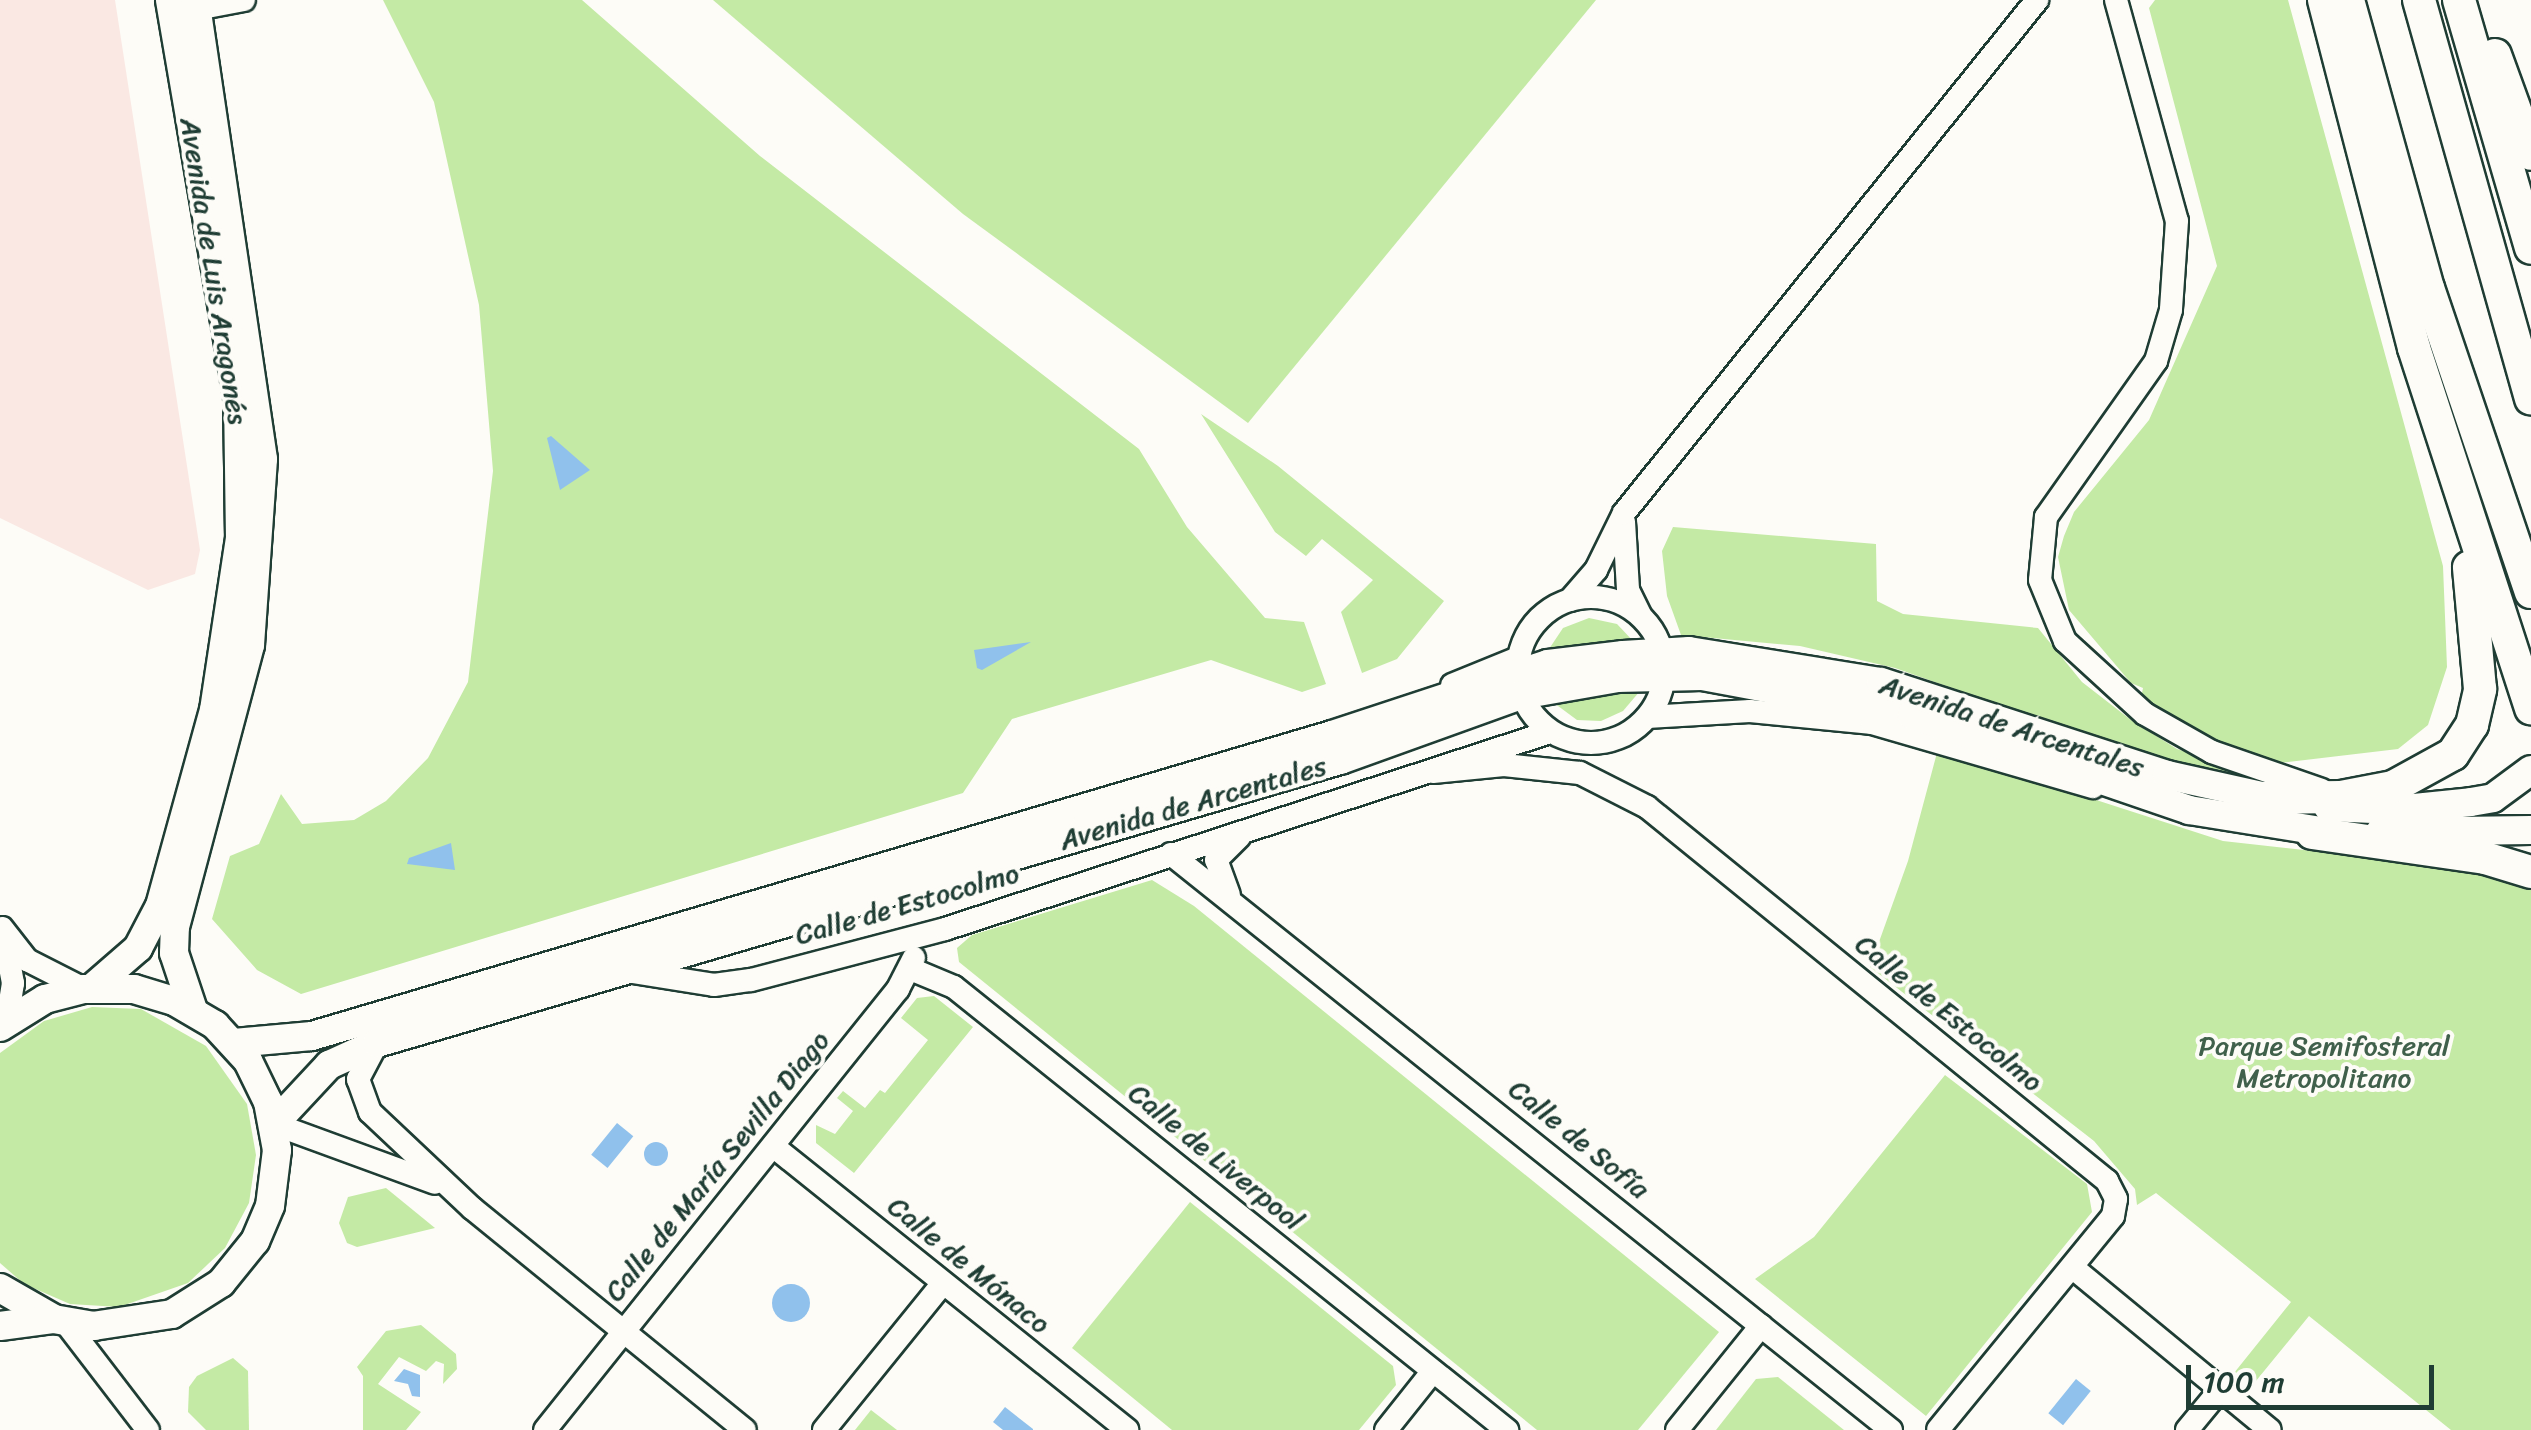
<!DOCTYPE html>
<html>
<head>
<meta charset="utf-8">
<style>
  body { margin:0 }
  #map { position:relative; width:2531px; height:1430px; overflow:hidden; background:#fdfcf7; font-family:Sriracha,sans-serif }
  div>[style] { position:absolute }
  .built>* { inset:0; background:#fae8e3 }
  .green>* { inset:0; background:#c4eaa5 }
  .water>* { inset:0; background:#90c1ec; transform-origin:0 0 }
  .round { border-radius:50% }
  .roads { filter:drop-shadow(2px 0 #1f3d34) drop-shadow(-2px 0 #1f3d34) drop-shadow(0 2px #1f3d34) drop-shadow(0 -2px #1f3d34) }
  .minor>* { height:22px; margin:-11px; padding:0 11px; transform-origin:11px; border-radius:11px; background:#fdfcf7 }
  .minor>.ring { margin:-11px; padding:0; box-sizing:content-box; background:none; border:22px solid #fdfcf7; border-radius:50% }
  .major>* { height:28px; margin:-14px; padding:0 14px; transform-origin:14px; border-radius:14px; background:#fdfcf7 }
  .highway>* { height:32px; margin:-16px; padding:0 16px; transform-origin:16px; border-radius:16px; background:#fdfcf7 }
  span { translate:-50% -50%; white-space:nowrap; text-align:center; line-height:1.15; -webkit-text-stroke:8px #fdfcf7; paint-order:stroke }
  .street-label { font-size:28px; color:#1f3d34 }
  .park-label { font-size:28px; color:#40604b }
  .scale { position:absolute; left:2186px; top:1365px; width:248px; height:45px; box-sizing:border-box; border:5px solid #1f3d34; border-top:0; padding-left:12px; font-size:30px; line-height:35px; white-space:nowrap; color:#1f3d34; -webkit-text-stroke:8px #fdfcf7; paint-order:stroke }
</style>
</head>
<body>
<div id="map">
  <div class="built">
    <i style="clip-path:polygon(0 0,115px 0,200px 550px,195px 574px,148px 590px,0 518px)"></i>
  </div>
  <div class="green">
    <i style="clip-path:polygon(383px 0,582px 0,760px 156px,1139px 449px,1187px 527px,1265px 618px,1304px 622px,1326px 684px,1302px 692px,1211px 660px,1012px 719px,963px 793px,301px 994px,257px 970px,212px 919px,230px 856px,259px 844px,281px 794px,302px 824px,354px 820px,386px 801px,428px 758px,468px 682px,493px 471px,479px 305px,434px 102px)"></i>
    <i style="clip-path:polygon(713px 0,1596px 0,1248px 423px,963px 214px)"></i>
    <i style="clip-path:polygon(2155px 0,2288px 0,2443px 566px,2447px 667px,2428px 725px,2398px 749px,2279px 763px,2235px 752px,2141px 698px,2143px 688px,2131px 683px,2069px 610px,2058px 557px,2064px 536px,2074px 512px,2149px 420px,2217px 266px,2149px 8px)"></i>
    <i style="clip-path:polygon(1201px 414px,1278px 466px,1444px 601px,1397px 659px,1362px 673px,1341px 612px,1373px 580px,1322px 539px,1306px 556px,1275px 532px)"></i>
    <i style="clip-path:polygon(1673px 527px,1876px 544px,1877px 601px,1903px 614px,2038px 628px,2082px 682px,2131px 720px,2177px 749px,2246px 771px,2244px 779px,2166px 764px,1895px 668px,1800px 646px,1681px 635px,1667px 596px,1662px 551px)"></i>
    <i style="clip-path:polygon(1589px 618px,1617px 624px,1634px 642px,1545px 655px,1563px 628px)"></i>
    <i style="clip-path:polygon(1640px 691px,1623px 711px,1601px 721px,1577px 720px,1554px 703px)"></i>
    <i style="clip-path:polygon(1938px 749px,2223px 841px,2448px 866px,2511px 875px,2531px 887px,2531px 1430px,2451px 1430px,2309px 1316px,2251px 1387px,2234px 1373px,2291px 1302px,2156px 1193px,2137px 1205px,2135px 1189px,2094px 1141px,1870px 967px,1908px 861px)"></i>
    <i style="clip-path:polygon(1152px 880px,1194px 906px,1719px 1332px,1638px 1430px,1537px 1430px,959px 962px,957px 948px,972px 935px)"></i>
    <i style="clip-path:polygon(934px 996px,973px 1027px,854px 1173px,816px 1143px,816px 1125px,835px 1134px,853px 1111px,837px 1098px,843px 1091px,865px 1108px,880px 1090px,885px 1093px,928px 1040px,901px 1018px,917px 998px)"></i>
    <i style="clip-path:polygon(92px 1007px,141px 1009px,206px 1046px,247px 1104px,256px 1155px,249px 1203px,225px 1248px,188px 1283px,119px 1307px,70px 1304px,24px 1284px,0 1263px,0 1053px,44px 1021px)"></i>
    <i style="clip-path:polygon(1945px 1075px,2087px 1184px,2092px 1212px,1926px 1416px,1755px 1279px,1814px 1237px)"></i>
    <i style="clip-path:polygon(386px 1188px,435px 1228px,357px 1247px,347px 1243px,339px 1223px,348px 1197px)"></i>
    <i style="clip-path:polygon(1190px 1202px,1393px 1366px,1396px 1385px,1359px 1430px,1172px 1430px,1072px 1348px)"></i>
    <i style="clip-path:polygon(421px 1325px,456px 1354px,457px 1369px,443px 1384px,444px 1364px,436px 1361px,426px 1371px,399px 1357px,378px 1384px,421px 1412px,406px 1430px,363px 1430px,363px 1376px,357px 1367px,386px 1331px)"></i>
    <i style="clip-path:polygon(233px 1358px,248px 1371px,249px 1430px,206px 1430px,188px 1412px,189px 1387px,197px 1376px)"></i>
    <i style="clip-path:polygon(1778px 1377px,1844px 1430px,1716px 1430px,1756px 1379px)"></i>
    <i style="clip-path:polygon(871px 1410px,897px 1430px,855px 1430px)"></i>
  </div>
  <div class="water">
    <i style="clip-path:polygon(551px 436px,590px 470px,560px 490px,547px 438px)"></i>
    <i style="clip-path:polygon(1031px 642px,982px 670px,977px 668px,974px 650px)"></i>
    <i style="clip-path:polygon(451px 843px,455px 870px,407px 864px,409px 858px)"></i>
    <i style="left:617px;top:1123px;width:21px;height:41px;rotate:39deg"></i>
    <i class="round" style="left:644px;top:1142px;width:24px;height:24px"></i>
    <i class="round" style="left:772px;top:1284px;width:38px;height:38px"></i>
    <i style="clip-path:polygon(404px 1369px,420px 1375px,420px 1397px,412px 1396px,408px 1384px,394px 1381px)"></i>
    <i style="left:2076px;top:1379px;width:19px;height:44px;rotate:39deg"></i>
    <i style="clip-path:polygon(1005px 1407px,1033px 1429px,1033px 1430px,1003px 1430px,993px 1422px)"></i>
  </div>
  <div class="roads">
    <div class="minor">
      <i style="left:2116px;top:0;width:229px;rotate:74.6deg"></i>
      <i style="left:2177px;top:221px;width:89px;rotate:93.9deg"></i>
      <i style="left:2171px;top:310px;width:53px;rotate:106.4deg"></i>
      <i style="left:2156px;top:361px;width:191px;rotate:125.2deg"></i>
      <i style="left:2046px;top:517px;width:63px;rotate:95.4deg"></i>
      <i style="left:2040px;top:580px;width:66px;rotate:67.7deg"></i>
      <i style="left:2065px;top:641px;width:108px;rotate:42.4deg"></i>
      <i style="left:2145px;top:714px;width:77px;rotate:29.6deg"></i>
      <i style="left:2212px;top:752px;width:116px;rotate:19.1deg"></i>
      <i style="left:181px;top:12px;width:64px;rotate:-10.8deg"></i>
      <i style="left:1624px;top:522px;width:68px;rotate:86.6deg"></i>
      <i style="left:1628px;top:590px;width:28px;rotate:64deg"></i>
      <i class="ring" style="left:1518px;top:597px;width:124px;height:124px"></i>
      <i style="left:1570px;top:600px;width:40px;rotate:-49deg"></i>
      <i style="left:1596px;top:570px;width:64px;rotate:-63.8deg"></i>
      <i style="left:1624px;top:513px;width:659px;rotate:-51.16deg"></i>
      <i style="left:1452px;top:685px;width:71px;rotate:-22.2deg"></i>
      <i style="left:1647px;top:717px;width:103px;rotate:-3.3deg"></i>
      <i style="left:1750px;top:711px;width:123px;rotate:5.6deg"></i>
      <i style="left:1872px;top:723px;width:230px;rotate:16.2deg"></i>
      <i style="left:1433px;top:772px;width:71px;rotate:-5.6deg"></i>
      <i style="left:1504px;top:765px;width:76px;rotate:6deg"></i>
      <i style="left:1580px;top:773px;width:75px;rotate:26.9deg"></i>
      <i style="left:1647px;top:807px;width:593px;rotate:39.11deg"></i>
      <i style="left:2107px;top:1181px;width:20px;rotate:63deg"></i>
      <i style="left:2116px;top:1199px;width:17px;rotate:100deg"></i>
      <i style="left:2113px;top:1216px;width:276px;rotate:129.3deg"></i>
      <i style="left:1171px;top:854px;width:922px;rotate:38.66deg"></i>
      <i style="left:1229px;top:895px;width:37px;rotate:-110deg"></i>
      <i style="left:1216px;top:860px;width:33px;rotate:-45deg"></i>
      <i style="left:2px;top:928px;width:41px;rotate:52deg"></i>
      <i style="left:27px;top:960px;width:64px;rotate:27deg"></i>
      <i style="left:4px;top:935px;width:49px;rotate:79.4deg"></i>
      <i style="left:13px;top:983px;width:37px;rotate:99deg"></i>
      <i style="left:913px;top:970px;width:44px;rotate:22.5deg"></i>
      <i style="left:954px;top:987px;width:709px;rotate:38.7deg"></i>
      <i style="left:626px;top:971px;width:89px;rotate:9deg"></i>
      <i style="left:714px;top:985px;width:37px;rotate:-8deg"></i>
      <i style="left:751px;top:980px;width:201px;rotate:-14.7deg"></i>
      <i style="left:945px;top:929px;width:636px;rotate:-18.04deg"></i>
      <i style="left:377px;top:1043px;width:41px;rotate:117.8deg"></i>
      <i style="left:358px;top:1079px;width:35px;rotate:70deg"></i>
      <i style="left:370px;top:1112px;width:141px;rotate:43.3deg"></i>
      <i style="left:473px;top:1209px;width:350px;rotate:39.1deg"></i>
      <i style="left:274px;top:1124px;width:171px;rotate:20.1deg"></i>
      <i style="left:773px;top:1146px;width:454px;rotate:38.7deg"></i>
      <i style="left:2072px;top:1267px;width:256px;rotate:39.5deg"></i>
      <i style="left:65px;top:1322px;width:136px;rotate:52.5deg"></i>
      <i style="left:545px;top:1430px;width:565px;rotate:-51.32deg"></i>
      <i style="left:898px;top:989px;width:35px;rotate:-63deg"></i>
      <i style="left:824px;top:1430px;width:189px;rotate:-51deg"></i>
      <i style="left:1386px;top:1430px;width:75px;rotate:-51.5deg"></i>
      <i style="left:1677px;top:1430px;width:134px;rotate:-51.1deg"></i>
      <i style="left:2187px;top:1430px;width:52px;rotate:-50.5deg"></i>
    </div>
    <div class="major">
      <i style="left:2328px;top:807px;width:67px;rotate:2.6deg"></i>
      <i style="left:2395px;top:810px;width:76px;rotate:-6deg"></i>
      <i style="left:2471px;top:802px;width:22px;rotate:-10deg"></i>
      <i style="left:2493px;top:798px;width:47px;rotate:-36.4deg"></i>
      <i style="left:2380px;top:832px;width:151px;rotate:-0.8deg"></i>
      <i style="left:92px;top:988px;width:61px;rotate:-41deg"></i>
      <i style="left:138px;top:948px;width:47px;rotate:-62.4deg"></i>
      <i style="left:160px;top:906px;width:203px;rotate:-74.6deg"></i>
      <i style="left:214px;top:710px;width:173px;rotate:-81.4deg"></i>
      <i style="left:240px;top:539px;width:141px;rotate:-90.8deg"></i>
      <i style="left:238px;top:398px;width:404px;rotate:-99.7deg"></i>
      <i style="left:193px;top:1010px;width:60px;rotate:-108.4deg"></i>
      <i style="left:174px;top:953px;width:26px;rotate:-88deg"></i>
      <i style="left:175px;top:927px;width:292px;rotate:-75.1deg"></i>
      <i style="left:250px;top:645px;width:186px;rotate:-86deg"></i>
      <i style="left:263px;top:459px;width:464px;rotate:-98.4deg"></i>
      <i style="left:0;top:1027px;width:53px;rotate:-31.9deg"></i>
      <i style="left:45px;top:999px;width:40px;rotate:-14.4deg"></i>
      <i style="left:84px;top:989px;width:50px"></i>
      <i style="left:134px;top:989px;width:42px;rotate:16.7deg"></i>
      <i style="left:174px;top:1001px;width:48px;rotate:30.3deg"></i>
      <i style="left:215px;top:1025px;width:49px;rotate:47.5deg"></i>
      <i style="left:248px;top:1061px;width:46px;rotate:64deg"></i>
      <i style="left:268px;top:1102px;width:49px;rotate:79.4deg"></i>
      <i style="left:277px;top:1150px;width:56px;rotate:97.1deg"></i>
      <i style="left:270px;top:1206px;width:38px;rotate:113deg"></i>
      <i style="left:255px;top:1241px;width:54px;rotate:129deg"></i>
      <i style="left:221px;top:1283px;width:58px;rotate:147.7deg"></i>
      <i style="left:172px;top:1314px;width:79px;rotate:171.3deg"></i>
      <i style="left:94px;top:1326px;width:41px;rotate:-170.1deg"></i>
      <i style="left:54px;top:1319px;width:62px;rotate:-150.1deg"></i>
      <i style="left:234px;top:1043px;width:78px;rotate:-5.1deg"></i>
      <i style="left:312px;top:1036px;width:1063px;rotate:-16.44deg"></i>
      <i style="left:1332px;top:735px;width:227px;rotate:-18.2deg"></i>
      <i style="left:1548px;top:664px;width:76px;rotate:-6.8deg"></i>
      <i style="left:1623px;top:655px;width:66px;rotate:-3.5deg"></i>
      <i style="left:1689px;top:651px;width:194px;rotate:9.2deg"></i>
      <i style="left:1881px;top:682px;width:301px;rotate:18deg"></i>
      <i style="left:2167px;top:775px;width:116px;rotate:12.5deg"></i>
      <i style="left:274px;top:1124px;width:81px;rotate:-47deg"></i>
      <i style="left:329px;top:1065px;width:53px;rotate:-24.6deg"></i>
      <i style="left:377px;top:1043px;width:1004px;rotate:-16.38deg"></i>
      <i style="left:1340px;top:760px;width:192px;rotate:-19.8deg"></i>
      <i style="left:1521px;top:695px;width:97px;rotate:-10deg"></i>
      <i style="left:1617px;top:678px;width:85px;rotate:-1.3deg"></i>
      <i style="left:1702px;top:676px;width:214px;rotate:10.5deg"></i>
      <i style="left:1912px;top:715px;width:293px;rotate:18.9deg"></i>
      <i style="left:2189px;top:810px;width:145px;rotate:9.1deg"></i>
      <i style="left:0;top:1326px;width:53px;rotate:-7.5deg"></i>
    </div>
    <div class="highway">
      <i style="left:2324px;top:0;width:359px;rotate:75.5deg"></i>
      <i style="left:2414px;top:348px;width:379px;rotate:72deg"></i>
      <i style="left:2348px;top:0;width:299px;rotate:74.5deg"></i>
      <i style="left:2428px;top:288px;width:321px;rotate:71.3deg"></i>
      <i style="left:2419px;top:0;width:414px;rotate:74.3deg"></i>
      <i style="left:2459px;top:0;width:258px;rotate:73.8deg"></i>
      <i style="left:2495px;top:55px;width:105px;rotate:70deg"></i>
      <i style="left:2259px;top:798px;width:82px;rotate:-0.7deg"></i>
      <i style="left:2341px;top:797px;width:53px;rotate:-10.9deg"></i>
      <i style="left:2393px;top:787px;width:68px;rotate:-28.8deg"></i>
      <i style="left:2453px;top:754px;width:35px;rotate:-57deg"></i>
      <i style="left:2472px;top:725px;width:37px;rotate:-77deg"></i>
      <i style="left:2480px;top:689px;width:122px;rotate:-95.2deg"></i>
      <i style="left:2312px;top:833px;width:175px;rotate:8.2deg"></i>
      <i style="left:2485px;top:858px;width:48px;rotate:16.9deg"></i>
    </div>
  </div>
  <div class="street-label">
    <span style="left:214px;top:271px;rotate:81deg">Avenida de Luis Aragonés</span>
    <span style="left:2012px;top:726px;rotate:18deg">Avenida de Arcentales</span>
    <span style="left:1193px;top:803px;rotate:-16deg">Avenida de Arcentales</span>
    <span style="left:907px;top:904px;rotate:-16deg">Calle de Estocolmo</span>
    <span style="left:1949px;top:1013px;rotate:39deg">Calle de Estocolmo</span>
    <span style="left:1579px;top:1139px;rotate:39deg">Calle de Sofía</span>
    <span style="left:1216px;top:1157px;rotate:39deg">Calle de Liverpool</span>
    <span style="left:717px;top:1166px;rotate:-51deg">Calle de María Sevilla Diago</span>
    <span style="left:969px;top:1265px;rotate:39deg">Calle de Mónaco</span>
  </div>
  <div class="park-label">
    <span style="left:2324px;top:1062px">Parque Semifosteral<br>Metropolitano</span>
  </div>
  <div class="scale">100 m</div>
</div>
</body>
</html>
